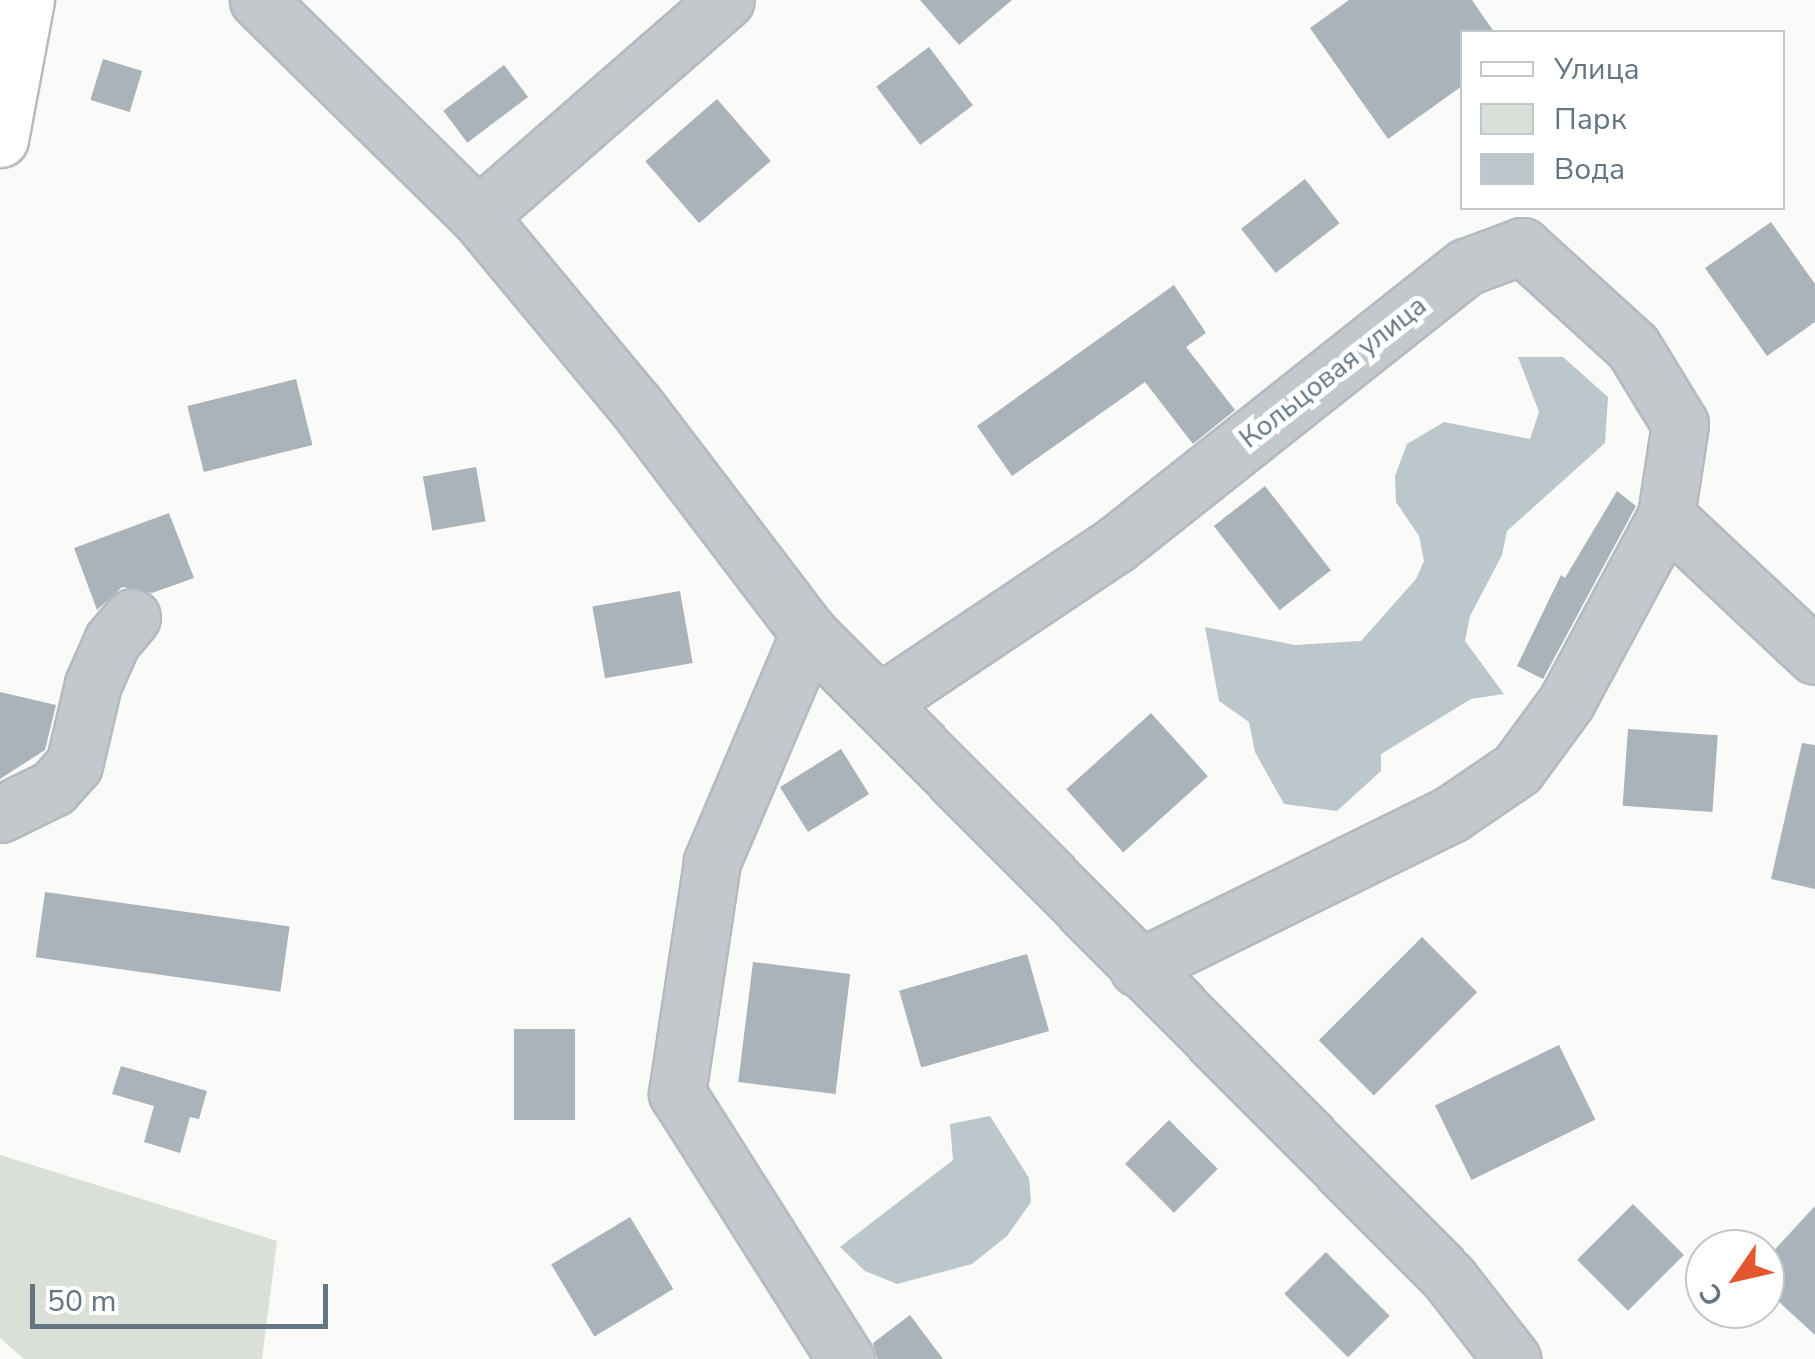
<!DOCTYPE html>
<html>
<head>
<meta charset="utf-8">
<style>
  body { margin:0 }
  #map { position:relative; width:1815px; height:1359px; overflow:hidden; background:#fafaf8; font-family:"Nunito Sans",sans-serif }
  div>[style] { position:absolute }
  .green>* { inset:0; background:#dadfd7 }
  .water>* { inset:0; background:#bbc7cb }
  .building>* { inset:0; background:#aab3b9; transform-origin:0 0 }
  .roads { filter:drop-shadow(2px 0 #b5babe) drop-shadow(-2px 0 #b5babe) drop-shadow(0 2px #b5babe) drop-shadow(0 -2px #b5babe) }
  .minor>* { height:55px; margin:-27.5px; padding:0 27.5px; transform-origin:27.5px; border-radius:27.5px; background:#c3c8cc }
  .major>* { height:55px; margin:-27.5px; padding:0 27.5px; transform-origin:27.5px; border-radius:27.5px; background:#fff }
  span { translate:-50% -50%; white-space:nowrap; text-align:center; line-height:1.15; -webkit-text-stroke:10px #fff; paint-order:stroke }
  .street-label { font-size:28px; color:#657683 }
  .legend { position:absolute; left:1460px; top:30px; width:325px; height:180px; box-sizing:border-box; background:#fff; border:2px solid #c1c8cd; margin:0; padding:12px 18px; list-style:none; font-size:30px; color:#657683 }
  .legend li { display:flex; align-items:center; gap:20px; height:50px }
  .legend b { width:50px; border:2px solid #c1c8cd }
  .north { position:absolute; left:1685px; top:1229px; width:100px; height:100px; box-sizing:border-box; background:#fff; border:2px solid #c1c8cd; border-radius:50%; rotate:236deg; font-size:28px; font-weight:700; line-height:40px; text-align:center; color:#657683 }
  .north::after { content:''; display:block; margin:auto; width:35px; height:45px; background:#e4572e; clip-path:polygon(50% 0,100% 100%,50% 72%,0 100%) }
  .scale { position:absolute; left:30px; top:1284px; width:298px; height:45px; box-sizing:border-box; border:5px solid #657683; border-top:0; padding-left:12px; font-size:30px; line-height:35px; white-space:nowrap; color:#657683; -webkit-text-stroke:8px #fff; paint-order:stroke }
</style>
</head>
<body>
<div id="map">
  <div class="green">
    <i style="clip-path:polygon(0 1155px,277px 1241px,262px 1359px,24px 1359px,0 1338px)"></i>
  </div>
  <div class="water">
    <i style="clip-path:polygon(1518px 357px,1563px 357px,1608px 397px,1605px 443px,1507px 531px,1502px 555px,1470px 616px,1465px 641px,1504px 694px,1471px 699px,1381px 754px,1381px 771px,1337px 811px,1284px 804px,1255px 752px,1249px 722px,1219px 701px,1205px 627px,1295px 645px,1361px 641px,1416px 579px,1424px 561px,1419px 536px,1396px 502px,1395px 476px,1407px 444px,1444px 422px,1530px 439px,1539px 412px)"></i>
    <i style="clip-path:polygon(990px 1116px,1029px 1178px,1031px 1202px,1007px 1236px,972px 1264px,897px 1284px,865px 1271px,840px 1247px,953px 1160px,950px 1124px)"></i>
  </div>
  <div class="building">
    <i style="clip-path:polygon(920px 0,1012px 0,959px 45px)"></i>
    <i style="clip-path:polygon(1349px 0,1472px 0,1494px 32px,1462px 32px,1462px 86px,1388px 139px,1310px 28px)"></i>
    <i style="left:929px;top:47px;width:73px;height:66px;rotate:53deg"></i>
    <i style="left:103px;top:59px;width:41px;height:43px;rotate:17deg"></i>
    <i style="left:504px;top:65px;width:40px;height:76px;rotate:53deg"></i>
    <i style="left:717px;top:99px;width:82px;height:95px;rotate:49deg"></i>
    <i style="left:1305px;top:179px;width:56px;height:81px;rotate:52deg"></i>
    <i style="clip-path:polygon(1771px 222px,1815px 284px,1815px 322px,1767px 356px,1705px 268px)"></i>
    <i style="clip-path:polygon(1174px 285px,1206px 333px,1186px 347px,1235px 410px,1193px 444px,1145px 382px,1012px 476px,977px 426px)"></i>
    <i style="left:296px;top:379px;width:68px;height:112px;rotate:76deg"></i>
    <i style="left:476px;top:467px;width:55px;height:54px;rotate:80deg"></i>
    <i style="left:1265px;top:486px;width:107px;height:65px;rotate:52deg"></i>
    <i style="clip-path:polygon(1617px 491px,1636px 506px,1543px 679px,1517px 666px,1561px 575px,1565px 578px)"></i>
    <i style="clip-path:polygon(169px 513px,194px 578px,152px 593px,122px 587px,97px 610px,74px 548px)"></i>
    <i style="left:680px;top:591px;width:73px;height:89px;rotate:80deg"></i>
    <i style="clip-path:polygon(0 692px,56px 705px,45px 750px,0 779px)"></i>
    <i style="left:1151px;top:713px;width:85px;height:114px;rotate:48deg"></i>
    <i style="left:1628px;top:729px;width:90px;height:77px;rotate:4deg"></i>
    <i style="clip-path:polygon(1802px 743px,1815px 745px,1815px 889px,1771px 879px)"></i>
    <i style="left:841px;top:749px;width:53px;height:72px;rotate:58deg"></i>
    <i style="left:45px;top:892px;width:247px;height:66px;rotate:8deg"></i>
    <i style="left:1422px;top:937px;width:78px;height:146px;rotate:45deg"></i>
    <i style="left:1027px;top:954px;width:80px;height:133px;rotate:74deg"></i>
    <i style="left:753px;top:962px;width:98px;height:121px;rotate:7deg"></i>
    <i style="left:514px;top:1029px;width:61px;height:91px"></i>
    <i style="left:1559px;top:1045px;width:83px;height:138px;rotate:64deg"></i>
    <i style="clip-path:polygon(121px 1066px,207px 1091px,199px 1119px,190px 1117px,180px 1153px,144px 1142px,154px 1106px,112px 1094px)"></i>
    <i style="left:1169px;top:1120px;width:69px;height:62px;rotate:45deg"></i>
    <i style="left:1633px;top:1204px;width:72px;height:79px;rotate:45deg"></i>
    <i style="clip-path:polygon(1815px 1206px,1815px 1335px,1765px 1289px,1765px 1260px)"></i>
    <i style="left:630px;top:1217px;width:84px;height:92px;rotate:59deg"></i>
    <i style="left:1326px;top:1252px;width:90px;height:59px;rotate:45deg"></i>
    <i style="clip-path:polygon(910px 1315px,943px 1359px,877px 1359px,873px 1343px)"></i>
  </div>
  <div class="roads">
    <div class="minor">
      <i style="left:258px;top:0;width:308px;rotate:44.5deg"></i>
      <i style="left:478px;top:216px;width:247px;rotate:50.3deg"></i>
      <i style="left:636px;top:406px;width:285px;rotate:52.7deg"></i>
      <i style="left:809px;top:633px;width:909px;rotate:45.22deg"></i>
      <i style="left:1449px;top:1278px;width:103px;rotate:52.1deg"></i>
      <i style="left:478px;top:216px;width:329px;rotate:-41.1deg"></i>
      <i style="left:1666px;top:516px;width:204px;rotate:43.2deg"></i>
      <i style="left:809px;top:633px;width:249px;rotate:113deg"></i>
      <i style="left:712px;top:862px;width:234px;rotate:98.6deg"></i>
      <i style="left:677px;top:1093px;width:315px;rotate:57.6deg"></i>
      <i style="left:879px;top:703px;width:284px;rotate:-33.8deg"></i>
      <i style="left:1115px;top:545px;width:448px;rotate:-38.4deg"></i>
      <i style="left:1466px;top:267px;width:60px;rotate:-20.6deg"></i>
      <i style="left:1522px;top:246px;width:150px;rotate:42.3deg"></i>
      <i style="left:1633px;top:347px;width:90px;rotate:58.6deg"></i>
      <i style="left:1680px;top:424px;width:93px;rotate:98.7deg"></i>
      <i style="left:1666px;top:516px;width:210px;rotate:118.2deg"></i>
      <i style="left:1567px;top:701px;width:84px;rotate:126.3deg"></i>
      <i style="left:1517px;top:769px;width:80px;rotate:145.7deg"></i>
      <i style="left:1451px;top:814px;width:349px;rotate:153.8deg"></i>
      <i style="left:0;top:814px;width:59px;rotate:-26.1deg"></i>
      <i style="left:53px;top:788px;width:31px;rotate:-48deg"></i>
      <i style="left:74px;top:765px;width:83px;rotate:-76.8deg"></i>
      <i style="left:93px;top:684px;width:47px;rotate:-66.2deg"></i>
      <i style="left:112px;top:641px;width:31px;rotate:-50deg"></i>
    </div>
    <div class="major">
      <i style="left:0;top:139px;width:141px;rotate:-79.4deg"></i>
    </div>
  </div>
  <div class="street-label">
    <span style="left:1333px;top:372px;rotate:-38deg">Кольцовая улица</span>
  </div>
  <ul class="legend">
  <li><b style="height:12px;background:#fff"></b>Улица</li>
  <li><b style="height:28px;background:#dadfd7"></b>Парк</li>
  <li><b style="height:28px;background:#bbc7cb"></b>Вода</li>
  </ul>
  <div class="north">С</div>
  <div class="scale">50 m</div>
</div>
</body>
</html>
